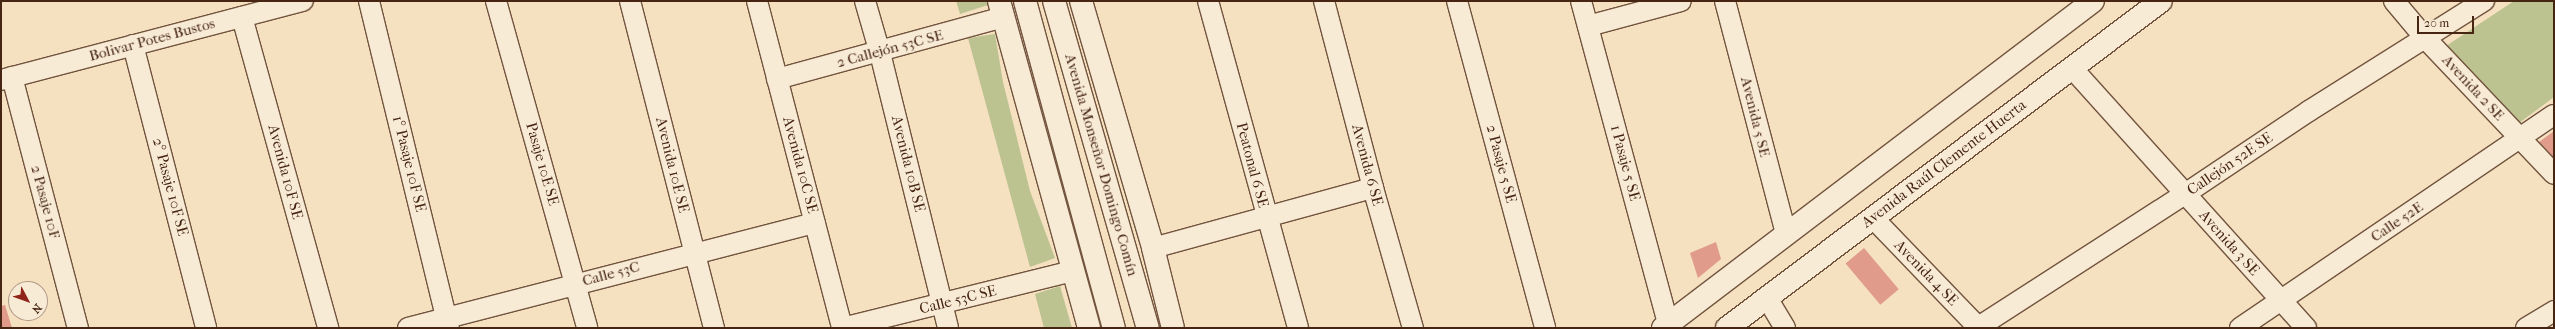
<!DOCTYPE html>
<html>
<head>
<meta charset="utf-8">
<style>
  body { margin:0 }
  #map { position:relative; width:2555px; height:329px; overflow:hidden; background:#f5e0c0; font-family:"IM FELL French Canon",serif }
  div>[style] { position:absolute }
  .green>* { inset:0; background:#bdc291 }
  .building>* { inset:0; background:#e19b8a; transform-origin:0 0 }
  .roads { filter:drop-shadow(1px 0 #72543e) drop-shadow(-1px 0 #72543e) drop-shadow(0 1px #72543e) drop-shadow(0 -1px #72543e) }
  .street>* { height:20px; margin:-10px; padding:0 10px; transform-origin:10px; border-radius:10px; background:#f8ebd6 }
  .secondary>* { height:22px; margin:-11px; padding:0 11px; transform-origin:11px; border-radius:11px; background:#f8ebd6 }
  span { translate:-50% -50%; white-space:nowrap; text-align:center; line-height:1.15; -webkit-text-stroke:3px #f8ebd6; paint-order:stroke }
  .street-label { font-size:15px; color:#462613 }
  .frame { position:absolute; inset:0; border:2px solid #462613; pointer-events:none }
  .north { position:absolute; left:8px; top:281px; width:40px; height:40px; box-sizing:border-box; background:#f8ebd6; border:1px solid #b19c88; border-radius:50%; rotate:131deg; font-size:11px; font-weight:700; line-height:16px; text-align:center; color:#462613 }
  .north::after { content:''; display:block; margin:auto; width:14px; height:18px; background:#8f2418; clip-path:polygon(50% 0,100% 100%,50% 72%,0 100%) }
  .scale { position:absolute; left:2417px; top:16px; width:57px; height:18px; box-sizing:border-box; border:2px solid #462613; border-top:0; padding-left:5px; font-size:12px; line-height:14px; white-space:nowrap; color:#462613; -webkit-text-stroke:3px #f8ebd6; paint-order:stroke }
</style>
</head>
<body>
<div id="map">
  <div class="green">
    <i style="clip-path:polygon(956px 1px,987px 1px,988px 5px,960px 14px)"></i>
    <i style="clip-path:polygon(2514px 1px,2554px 1px,2554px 97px,2515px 126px,2443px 48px)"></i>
    <i style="clip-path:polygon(995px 34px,1003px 82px,1030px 191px,1055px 258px,1030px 267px,968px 38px)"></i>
    <i style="clip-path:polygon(1060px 286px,1072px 328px,1044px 328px,1035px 294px)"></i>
  </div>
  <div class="building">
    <i style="clip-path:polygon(2554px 131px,2554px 158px,2539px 142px)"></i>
    <i style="clip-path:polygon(1716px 242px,1721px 259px,1698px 278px,1690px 253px)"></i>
    <i style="left:1864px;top:248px;width:54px;height:24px;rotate:50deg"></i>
    <i style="clip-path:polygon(5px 305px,9px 318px,12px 328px,1px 328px,1px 306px)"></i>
  </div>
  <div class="roads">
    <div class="street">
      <i style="left:369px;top:1px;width:337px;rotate:76.3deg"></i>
      <i style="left:496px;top:1px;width:339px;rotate:74.4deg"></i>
      <i style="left:630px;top:1px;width:338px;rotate:75.6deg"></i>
      <i style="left:757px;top:1px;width:338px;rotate:75.4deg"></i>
      <i style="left:865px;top:1px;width:54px;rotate:73.9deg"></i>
      <i style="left:880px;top:53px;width:283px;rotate:76.1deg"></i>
      <i style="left:1208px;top:1px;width:339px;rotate:74.6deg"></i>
      <i style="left:1324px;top:1px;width:193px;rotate:75.3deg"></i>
      <i style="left:1373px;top:188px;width:146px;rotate:74.1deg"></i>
      <i style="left:1457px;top:1px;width:339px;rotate:74.9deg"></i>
      <i style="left:1581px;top:1px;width:335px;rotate:74.9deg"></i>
      <i style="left:1725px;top:1px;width:241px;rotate:75.3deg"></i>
      <i style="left:2394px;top:1px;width:48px;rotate:50deg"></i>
      <i style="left:2425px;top:38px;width:187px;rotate:46.5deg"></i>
      <i style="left:242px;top:17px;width:323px;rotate:74.5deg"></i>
      <i style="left:1588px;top:26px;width:96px;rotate:-15deg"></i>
      <i style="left:133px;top:45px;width:292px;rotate:75.5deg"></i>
      <i style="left:2072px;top:68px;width:350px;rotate:48deg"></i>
      <i style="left:12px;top:77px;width:260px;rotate:75.3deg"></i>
      <i style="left:777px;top:79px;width:234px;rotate:-15.3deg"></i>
      <i style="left:1px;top:80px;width:312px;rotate:-14.7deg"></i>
      <i style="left:1873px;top:218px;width:153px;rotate:46.1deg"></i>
      <i style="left:1153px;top:248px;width:228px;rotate:-15.3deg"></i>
      <i style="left:1767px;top:298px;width:35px;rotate:59deg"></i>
      <i style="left:408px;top:328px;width:420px;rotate:-14.5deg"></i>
      <i style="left:842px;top:328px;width:238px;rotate:-13.9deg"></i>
      <i style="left:1977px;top:328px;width:247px;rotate:-32.8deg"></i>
      <i style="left:2185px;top:194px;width:149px;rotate:-33.8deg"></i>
      <i style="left:2309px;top:111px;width:207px;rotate:-32.2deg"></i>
      <i style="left:2240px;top:328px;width:379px;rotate:-34.2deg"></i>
      <i style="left:2526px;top:328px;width:33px;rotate:-31deg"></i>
    </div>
    <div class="secondary">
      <i style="left:999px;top:1px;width:339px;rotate:74.6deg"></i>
      <i style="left:1025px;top:1px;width:339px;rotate:74.8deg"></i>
      <i style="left:1054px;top:1px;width:340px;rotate:74deg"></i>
      <i style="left:1081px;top:1px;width:257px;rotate:73.7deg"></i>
      <i style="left:1153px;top:248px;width:82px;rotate:76deg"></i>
      <i style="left:1663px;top:328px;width:540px;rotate:-37.25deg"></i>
      <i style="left:1727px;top:328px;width:543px;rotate:-37deg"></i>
    </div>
  </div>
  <div class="street-label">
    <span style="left:152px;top:40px;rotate:-15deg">Bolivar Potes Bustos</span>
    <span style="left:890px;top:49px;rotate:-15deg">2 Callejón 53C SE</span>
    <span style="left:2473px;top:88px;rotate:47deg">Avenida 2 SE</span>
    <span style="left:1755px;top:117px;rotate:76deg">Avenida 5 SE</span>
    <span style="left:1625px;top:163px;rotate:75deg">1 Pasaje 5 SE</span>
    <span style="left:409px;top:164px;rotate:76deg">1° Pasaje 10F SE</span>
    <span style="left:542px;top:164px;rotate:74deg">Pasaje 10E SE</span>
    <span style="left:908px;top:164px;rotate:76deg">Avenida 10B SE</span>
    <span style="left:1501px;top:164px;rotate:75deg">2 Pasaje 5 SE</span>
    <span style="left:1944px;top:164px;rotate:-37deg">Avenida Raúl Clemente Huerta</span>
    <span style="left:2230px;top:164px;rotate:-34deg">Callejón 52E SE</span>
    <span style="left:672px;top:165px;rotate:76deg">Avenida 10E SE</span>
    <span style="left:800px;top:165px;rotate:75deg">Avenida 10C SE</span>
    <span style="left:1101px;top:165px;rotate:74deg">Avenida Monseñor Domingo Comín</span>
    <span style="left:1252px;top:165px;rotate:75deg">Peatonal 6 SE</span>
    <span style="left:1367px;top:165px;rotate:75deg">Avenida 6 SE</span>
    <span style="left:285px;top:172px;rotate:75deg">Avenida 10F SE</span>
    <span style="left:170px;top:187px;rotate:75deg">2° Pasaje 10F SE</span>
    <span style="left:45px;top:202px;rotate:75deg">2 Pasaje 10F</span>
    <span style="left:2397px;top:222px;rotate:-34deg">Calle 52E</span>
    <span style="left:2229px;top:243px;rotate:48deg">Avenida 3 SE</span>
    <span style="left:1926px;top:273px;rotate:46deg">Avenida 4 SE</span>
    <span style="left:611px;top:274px;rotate:-15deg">Calle 53C</span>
    <span style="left:958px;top:300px;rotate:-14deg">Calle 53C SE</span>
  </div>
  <div class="frame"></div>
  <div class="north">N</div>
  <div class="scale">20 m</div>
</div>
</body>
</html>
